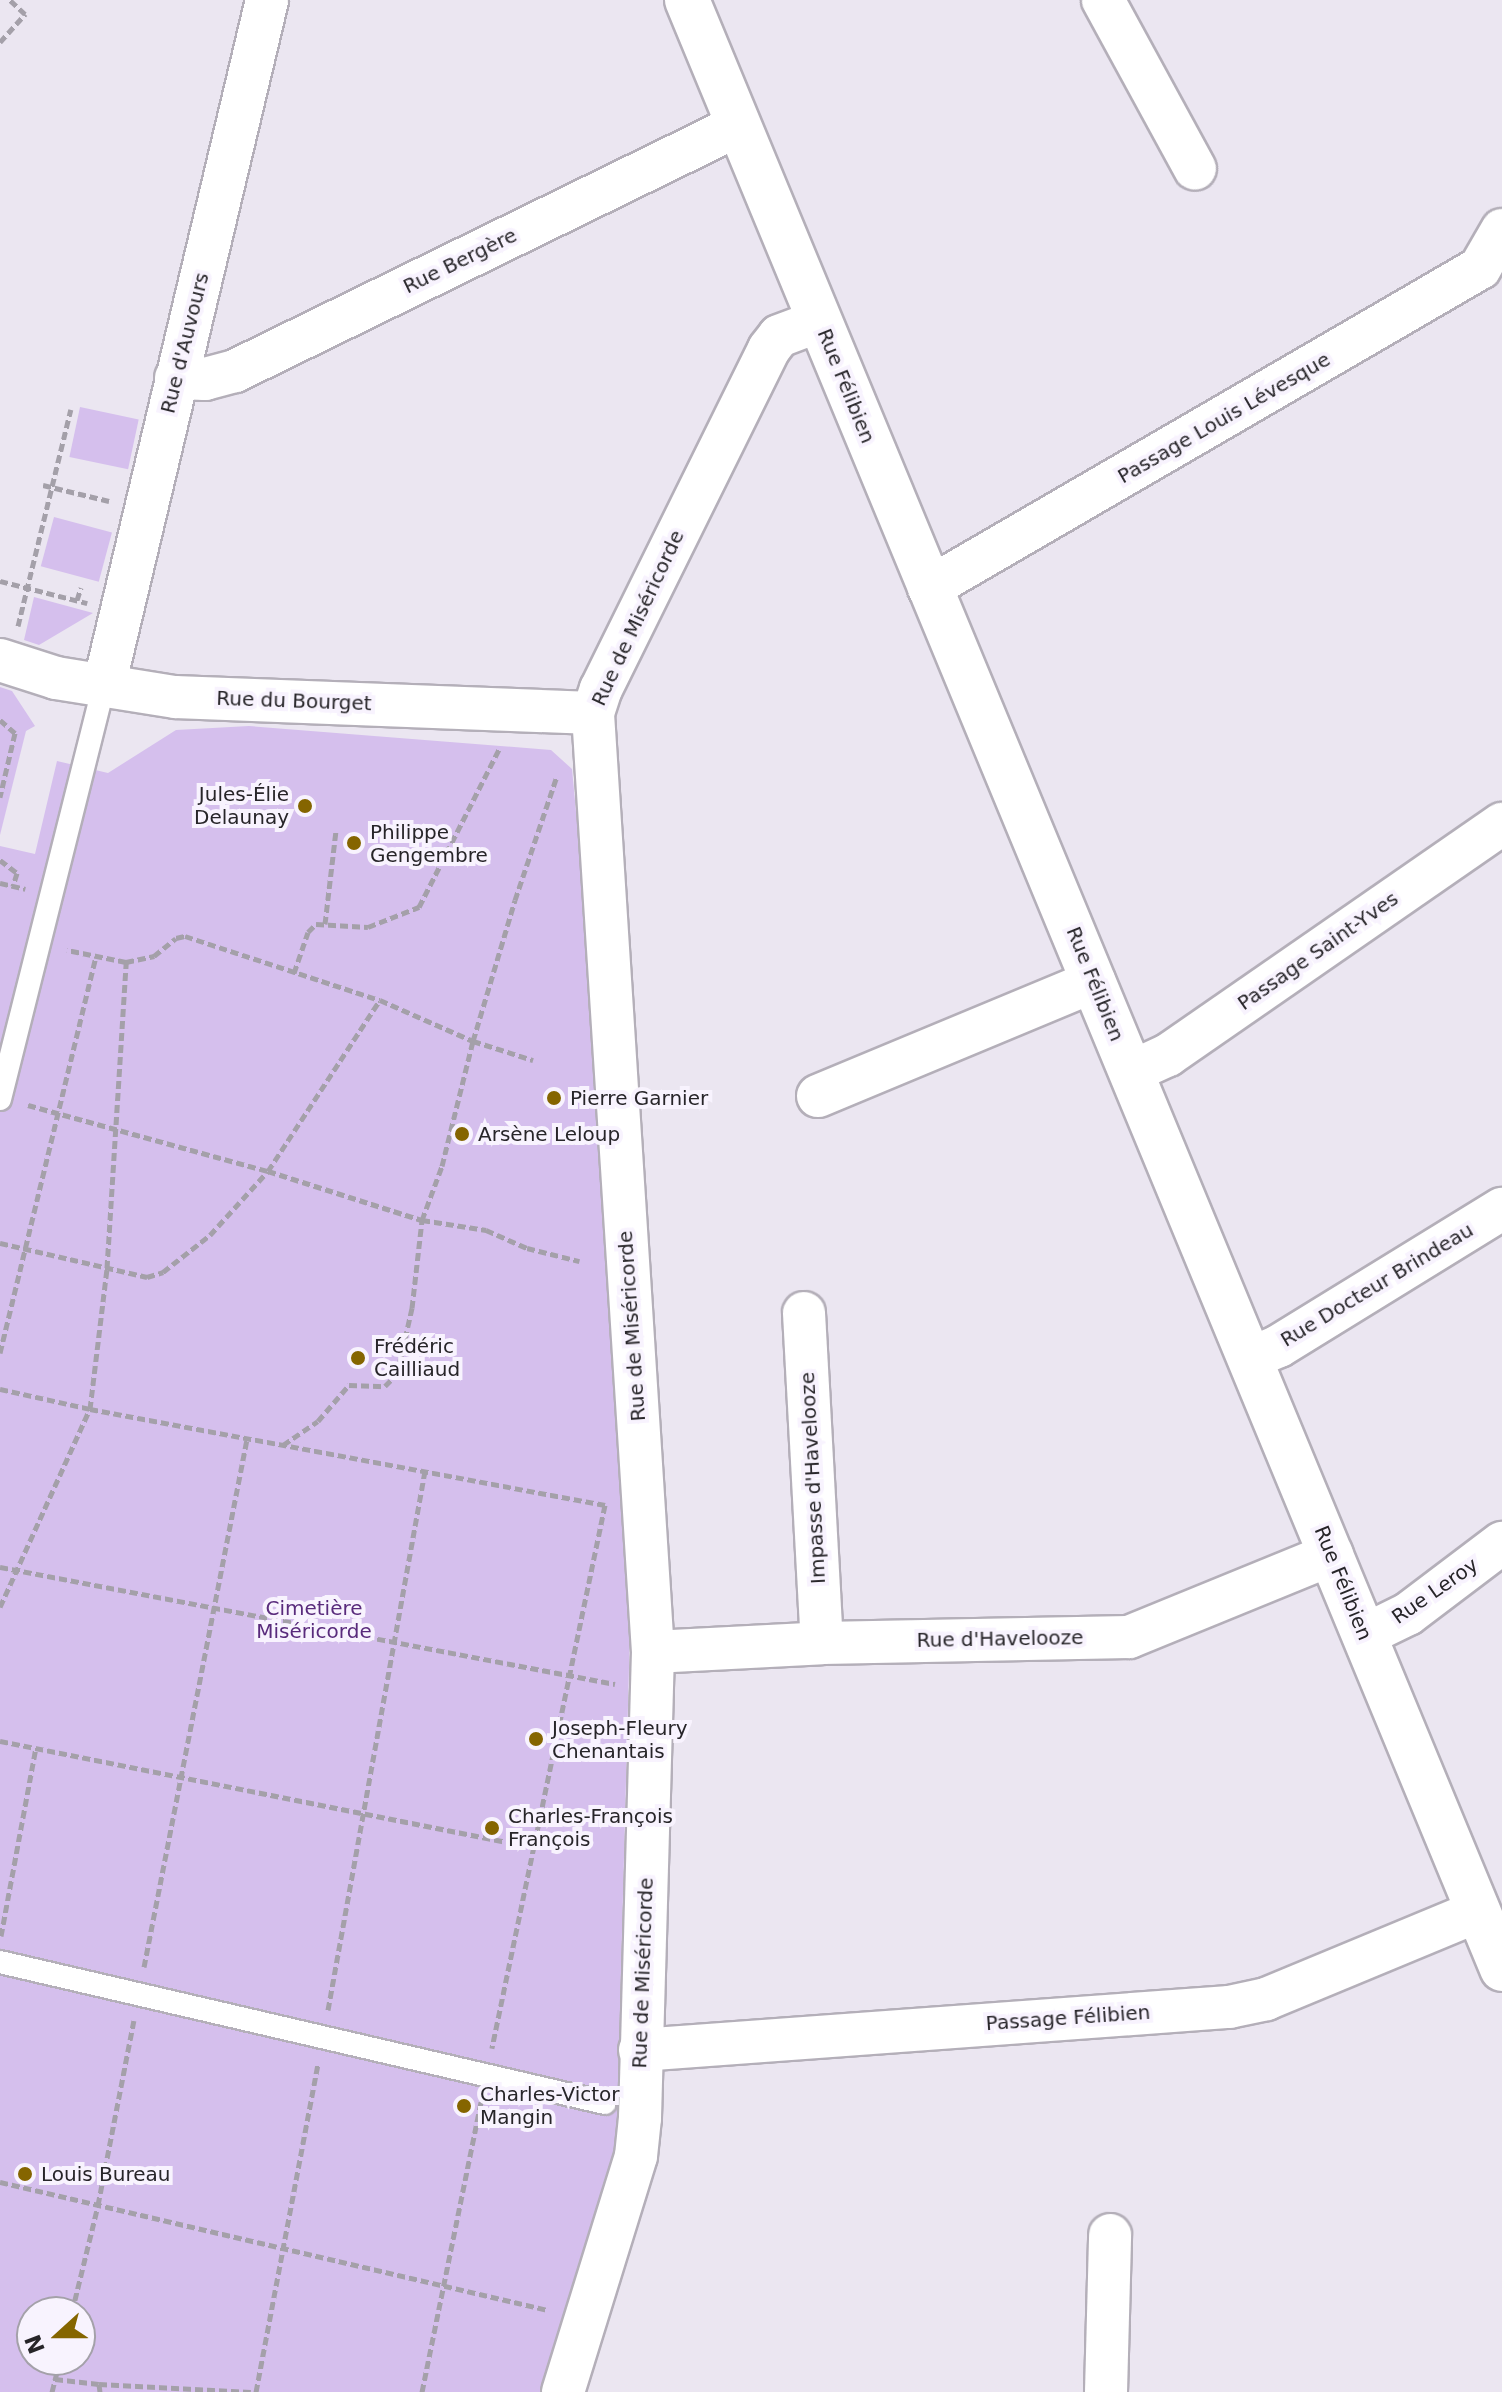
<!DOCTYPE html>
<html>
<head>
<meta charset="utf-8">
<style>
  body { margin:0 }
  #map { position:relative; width:1502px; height:2392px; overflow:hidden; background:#ebe6f1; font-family:"DejaVu Sans",sans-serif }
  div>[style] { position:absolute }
  .green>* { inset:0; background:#d5bfed; transform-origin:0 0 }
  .path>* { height:5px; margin-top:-2.5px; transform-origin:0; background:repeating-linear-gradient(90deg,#a4a0a9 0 8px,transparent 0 12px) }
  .roads { filter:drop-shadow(2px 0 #b4afb9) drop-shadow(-2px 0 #b4afb9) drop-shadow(0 2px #b4afb9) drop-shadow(0 -2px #b4afb9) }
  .lane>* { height:22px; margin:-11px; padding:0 11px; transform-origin:11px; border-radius:11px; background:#fff }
  .street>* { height:42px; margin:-21px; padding:0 21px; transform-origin:21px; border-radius:21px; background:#fff }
  .secondary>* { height:44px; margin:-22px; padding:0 22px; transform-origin:22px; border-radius:22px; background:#fff }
  .dots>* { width:22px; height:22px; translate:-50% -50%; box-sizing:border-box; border:4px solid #f8f3fe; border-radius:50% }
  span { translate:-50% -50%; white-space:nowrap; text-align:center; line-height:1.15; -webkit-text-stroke:8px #f8f3fe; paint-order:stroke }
  .street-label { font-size:20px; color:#272529 }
  .poi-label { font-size:20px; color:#272529 }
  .right { translate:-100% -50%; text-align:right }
  .left { translate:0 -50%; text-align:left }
  .park-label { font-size:20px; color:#592b7c }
  .north { position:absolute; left:16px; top:2296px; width:80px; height:80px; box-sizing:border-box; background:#f8f3fe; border:2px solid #a4a1a9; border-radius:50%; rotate:249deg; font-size:22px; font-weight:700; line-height:32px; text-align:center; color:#272529 }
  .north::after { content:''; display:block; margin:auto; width:28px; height:36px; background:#856500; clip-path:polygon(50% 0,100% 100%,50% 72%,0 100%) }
</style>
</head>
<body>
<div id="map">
  <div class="green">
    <i style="left:80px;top:407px;width:60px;height:51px;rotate:12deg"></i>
    <i style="left:54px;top:517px;width:60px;height:51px;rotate:15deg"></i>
    <i style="clip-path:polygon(34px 597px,93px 613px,39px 645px,24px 640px)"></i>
    <i style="clip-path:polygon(0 687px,12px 691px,35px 726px,26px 731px,0 835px)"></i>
    <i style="clip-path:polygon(evenodd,249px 726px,551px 750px,572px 769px,600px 1066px,613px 1268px,611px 1345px,630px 1629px,616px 2160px,544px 2392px,0 2392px,0 846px,35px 854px,57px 761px,108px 773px,176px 730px,249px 726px,32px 2312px,80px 2312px,80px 2360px,32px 2360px,32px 2312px)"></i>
  </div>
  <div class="path">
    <i style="left:0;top:42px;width:38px;rotate:-48deg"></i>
    <i style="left:25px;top:14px;width:21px;rotate:-137deg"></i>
    <i style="left:43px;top:485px;width:68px;rotate:13.6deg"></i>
    <i style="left:0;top:581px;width:90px;rotate:14.2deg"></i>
    <i style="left:77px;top:600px;width:13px;rotate:-72deg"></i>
    <i style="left:18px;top:626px;width:223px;rotate:-76.3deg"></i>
    <i style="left:0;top:720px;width:20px;rotate:41deg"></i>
    <i style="left:15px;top:733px;width:66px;rotate:103.2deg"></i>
    <i style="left:0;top:860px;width:21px;rotate:37deg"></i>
    <i style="left:17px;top:873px;width:14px;rotate:107deg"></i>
    <i style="left:0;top:883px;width:26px;rotate:13deg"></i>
    <i style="left:325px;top:924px;width:94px;rotate:-83.3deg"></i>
    <i style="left:126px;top:962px;width:29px;rotate:-12deg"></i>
    <i style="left:154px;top:956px;width:28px;rotate:-39deg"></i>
    <i style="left:176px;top:938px;width:9px;rotate:-13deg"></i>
    <i style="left:185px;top:936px;width:205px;rotate:18.2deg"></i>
    <i style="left:380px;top:1000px;width:102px;rotate:23.8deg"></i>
    <i style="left:473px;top:1041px;width:63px;rotate:17.6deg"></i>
    <i style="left:294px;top:973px;width:43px;rotate:-71.1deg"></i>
    <i style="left:308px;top:932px;width:11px;rotate:-45deg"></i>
    <i style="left:316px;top:924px;width:52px;rotate:3.3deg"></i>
    <i style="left:368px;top:927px;width:55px;rotate:-21.4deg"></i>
    <i style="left:419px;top:907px;width:179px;rotate:-63.1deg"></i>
    <i style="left:28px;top:1105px;width:249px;rotate:15.4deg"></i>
    <i style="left:268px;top:1171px;width:162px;rotate:17.7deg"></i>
    <i style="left:422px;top:1220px;width:65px;rotate:8.9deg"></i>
    <i style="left:486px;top:1230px;width:45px;rotate:23.7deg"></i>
    <i style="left:527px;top:1248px;width:54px;rotate:14deg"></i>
    <i style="left:0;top:1243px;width:151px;rotate:13deg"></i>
    <i style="left:147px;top:1277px;width:17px;rotate:-17deg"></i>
    <i style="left:163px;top:1272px;width:60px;rotate:-38.2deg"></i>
    <i style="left:210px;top:1235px;width:86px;rotate:-47.8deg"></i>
    <i style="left:268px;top:1171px;width:204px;rotate:-56.8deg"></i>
    <i style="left:0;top:1353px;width:408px;rotate:-76.4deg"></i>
    <i style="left:0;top:1389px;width:92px;rotate:12.5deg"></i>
    <i style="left:90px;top:1409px;width:524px;rotate:10.56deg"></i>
    <i style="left:605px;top:1505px;width:555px;rotate:101.76deg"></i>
    <i style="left:283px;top:1445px;width:42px;rotate:-34.4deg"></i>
    <i style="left:318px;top:1421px;width:48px;rotate:-49.3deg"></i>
    <i style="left:349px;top:1385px;width:36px;rotate:2deg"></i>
    <i style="left:385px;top:1386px;width:17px;rotate:-45deg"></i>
    <i style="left:397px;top:1374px;width:68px;rotate:-77.2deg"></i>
    <i style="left:412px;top:1308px;width:89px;rotate:-83.5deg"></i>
    <i style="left:422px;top:1220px;width:58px;rotate:-69.7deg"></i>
    <i style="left:442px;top:1166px;width:129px;rotate:-76.1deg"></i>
    <i style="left:473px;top:1041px;width:147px;rotate:-73.4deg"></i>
    <i style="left:515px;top:900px;width:131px;rotate:-71.3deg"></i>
    <i style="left:0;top:1567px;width:626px;rotate:10.77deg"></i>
    <i style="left:0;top:1607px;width:217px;rotate:-65.6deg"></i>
    <i style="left:90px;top:1409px;width:142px;rotate:-83.1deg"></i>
    <i style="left:107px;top:1268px;width:307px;rotate:-86.4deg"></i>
    <i style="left:126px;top:962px;width:60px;rotate:-168.5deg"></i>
    <i style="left:0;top:1741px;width:542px;rotate:11.27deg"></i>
    <i style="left:1px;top:1936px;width:191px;rotate:-79.5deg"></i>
    <i style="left:144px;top:1967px;width:538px;rotate:-78.96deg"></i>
    <i style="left:328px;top:2010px;width:548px;rotate:-79.8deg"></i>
    <i style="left:0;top:2182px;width:563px;rotate:13.15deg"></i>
    <i style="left:72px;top:2312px;width:110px;rotate:-76.3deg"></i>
    <i style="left:98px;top:2205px;width:188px;rotate:-79deg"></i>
    <i style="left:55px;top:2379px;width:44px;rotate:6.5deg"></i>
    <i style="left:52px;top:2392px;width:33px;rotate:-76deg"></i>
    <i style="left:100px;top:2392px;width:8px;rotate:-97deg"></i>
    <i style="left:99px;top:2384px;width:152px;rotate:3deg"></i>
    <i style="left:256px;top:2392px;width:335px;rotate:-79.3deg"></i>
    <i style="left:422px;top:2392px;width:297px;rotate:-78.5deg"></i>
  </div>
  <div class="roads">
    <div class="lane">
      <i style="left:0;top:1099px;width:426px;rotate:-75.9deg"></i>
      <i style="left:0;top:1962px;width:621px;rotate:13.12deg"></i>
    </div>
    <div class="street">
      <i style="left:1103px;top:0;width:192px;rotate:61.4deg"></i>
      <i style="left:176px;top:378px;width:29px;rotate:2deg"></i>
      <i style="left:205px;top:379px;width:31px;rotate:-15deg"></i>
      <i style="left:235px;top:371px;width:561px;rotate:-26.02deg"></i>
      <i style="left:929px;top:588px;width:637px;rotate:-30.15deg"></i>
      <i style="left:1480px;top:268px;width:44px;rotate:-59.9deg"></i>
      <i style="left:0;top:660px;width:59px;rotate:17.8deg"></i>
      <i style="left:56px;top:678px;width:121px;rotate:9.1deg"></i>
      <i style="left:175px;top:697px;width:418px;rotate:2.2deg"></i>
      <i style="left:104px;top:686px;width:705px;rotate:-76.63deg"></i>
      <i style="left:1131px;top:1072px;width:41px;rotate:-24.7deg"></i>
      <i style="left:1168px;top:1055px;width:406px;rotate:-34.7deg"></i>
      <i style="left:818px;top:1096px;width:299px;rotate:-22.6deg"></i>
      <i style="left:804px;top:1313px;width:330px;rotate:86.9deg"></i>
      <i style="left:1251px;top:1358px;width:30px;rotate:-23deg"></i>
      <i style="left:1279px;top:1346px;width:262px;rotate:-31.6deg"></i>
      <i style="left:1365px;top:1635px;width:48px;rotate:-26deg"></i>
      <i style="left:1408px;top:1614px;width:118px;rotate:-37.1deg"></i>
      <i style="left:653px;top:1652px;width:169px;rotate:-3deg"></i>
      <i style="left:822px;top:1643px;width:307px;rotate:-1.1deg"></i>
      <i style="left:1129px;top:1637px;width:219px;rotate:-22.2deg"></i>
      <i style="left:640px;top:2050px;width:591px;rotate:-4.18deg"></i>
      <i style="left:1229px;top:2007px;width:38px;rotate:-12deg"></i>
      <i style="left:1266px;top:1999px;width:230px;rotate:-22.5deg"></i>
      <i style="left:563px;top:2392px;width:247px;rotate:-72.8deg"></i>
      <i style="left:636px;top:2156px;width:39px;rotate:-84deg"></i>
      <i style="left:640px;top:2117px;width:465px;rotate:-88.4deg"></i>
      <i style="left:653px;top:1652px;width:941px;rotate:-93.66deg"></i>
      <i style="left:593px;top:713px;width:25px;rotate:-72deg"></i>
      <i style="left:601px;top:689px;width:379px;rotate:-63.7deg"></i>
      <i style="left:769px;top:349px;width:16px;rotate:-52deg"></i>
      <i style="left:779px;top:336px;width:43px;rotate:-20.6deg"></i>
      <i style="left:1106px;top:2392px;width:157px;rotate:-88.5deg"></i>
    </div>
    <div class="secondary">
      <i style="left:687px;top:0;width:2131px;rotate:67.51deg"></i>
    </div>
  </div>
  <div class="dots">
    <i style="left:305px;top:806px;background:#856500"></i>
    <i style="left:354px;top:843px;background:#856500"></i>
    <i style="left:554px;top:1098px;background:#856500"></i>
    <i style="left:462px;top:1134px;background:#856500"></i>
    <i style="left:358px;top:1358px;background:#856500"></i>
    <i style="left:536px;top:1739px;background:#856500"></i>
    <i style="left:492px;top:1828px;background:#856500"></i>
    <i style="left:464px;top:2106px;background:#856500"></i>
    <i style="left:25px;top:2174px;background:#856500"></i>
  </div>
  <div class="street-label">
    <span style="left:460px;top:261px;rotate:-26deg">Rue Bergère</span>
    <span style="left:185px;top:343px;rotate:-76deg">Rue d'Auvours</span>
    <span style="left:846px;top:386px;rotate:68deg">Rue Félibien</span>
    <span style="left:1224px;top:418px;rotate:-30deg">Passage Louis Lévesque</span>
    <span style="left:638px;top:618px;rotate:-65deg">Rue de Miséricorde</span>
    <span style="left:294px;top:701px;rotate:2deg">Rue du Bourget</span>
    <span style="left:1318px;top:951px;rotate:-35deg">Passage Saint-Yves</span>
    <span style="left:1095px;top:984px;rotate:68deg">Rue Félibien</span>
    <span style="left:1377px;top:1285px;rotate:-31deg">Rue Docteur Brindeau</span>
    <span style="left:632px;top:1326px;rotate:-94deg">Rue de Miséricorde</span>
    <span style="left:813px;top:1478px;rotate:-93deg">Impasse d'Havelooze</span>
    <span style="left:1343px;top:1583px;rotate:68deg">Rue Félibien</span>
    <span style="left:1435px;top:1591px;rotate:-35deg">Rue Leroy</span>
    <span style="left:1000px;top:1639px;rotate:-1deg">Rue d'Havelooze</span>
    <span style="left:643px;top:1973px;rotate:-88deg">Rue de Miséricorde</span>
    <span style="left:1068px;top:2018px;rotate:-4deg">Passage Félibien</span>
  </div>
  <div class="poi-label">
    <span class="right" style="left:289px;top:806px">Jules-Élie<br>Delaunay</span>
    <span class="left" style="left:370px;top:844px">Philippe<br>Gengembre</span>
    <span class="left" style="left:570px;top:1098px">Pierre Garnier</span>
    <span class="left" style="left:478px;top:1134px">Arsène Leloup</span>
    <span class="left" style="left:374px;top:1358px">Frédéric<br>Cailliaud</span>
    <span class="left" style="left:552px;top:1740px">Joseph-Fleury<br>Chenantais</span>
    <span class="left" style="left:508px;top:1828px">Charles-François<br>François</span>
    <span class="left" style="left:480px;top:2106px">Charles-Victor<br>Mangin</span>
    <span class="left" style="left:41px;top:2174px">Louis Bureau</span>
  </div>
  <div class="park-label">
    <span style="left:314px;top:1620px">Cimetière<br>Miséricorde</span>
  </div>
  <div class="north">N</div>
</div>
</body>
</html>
